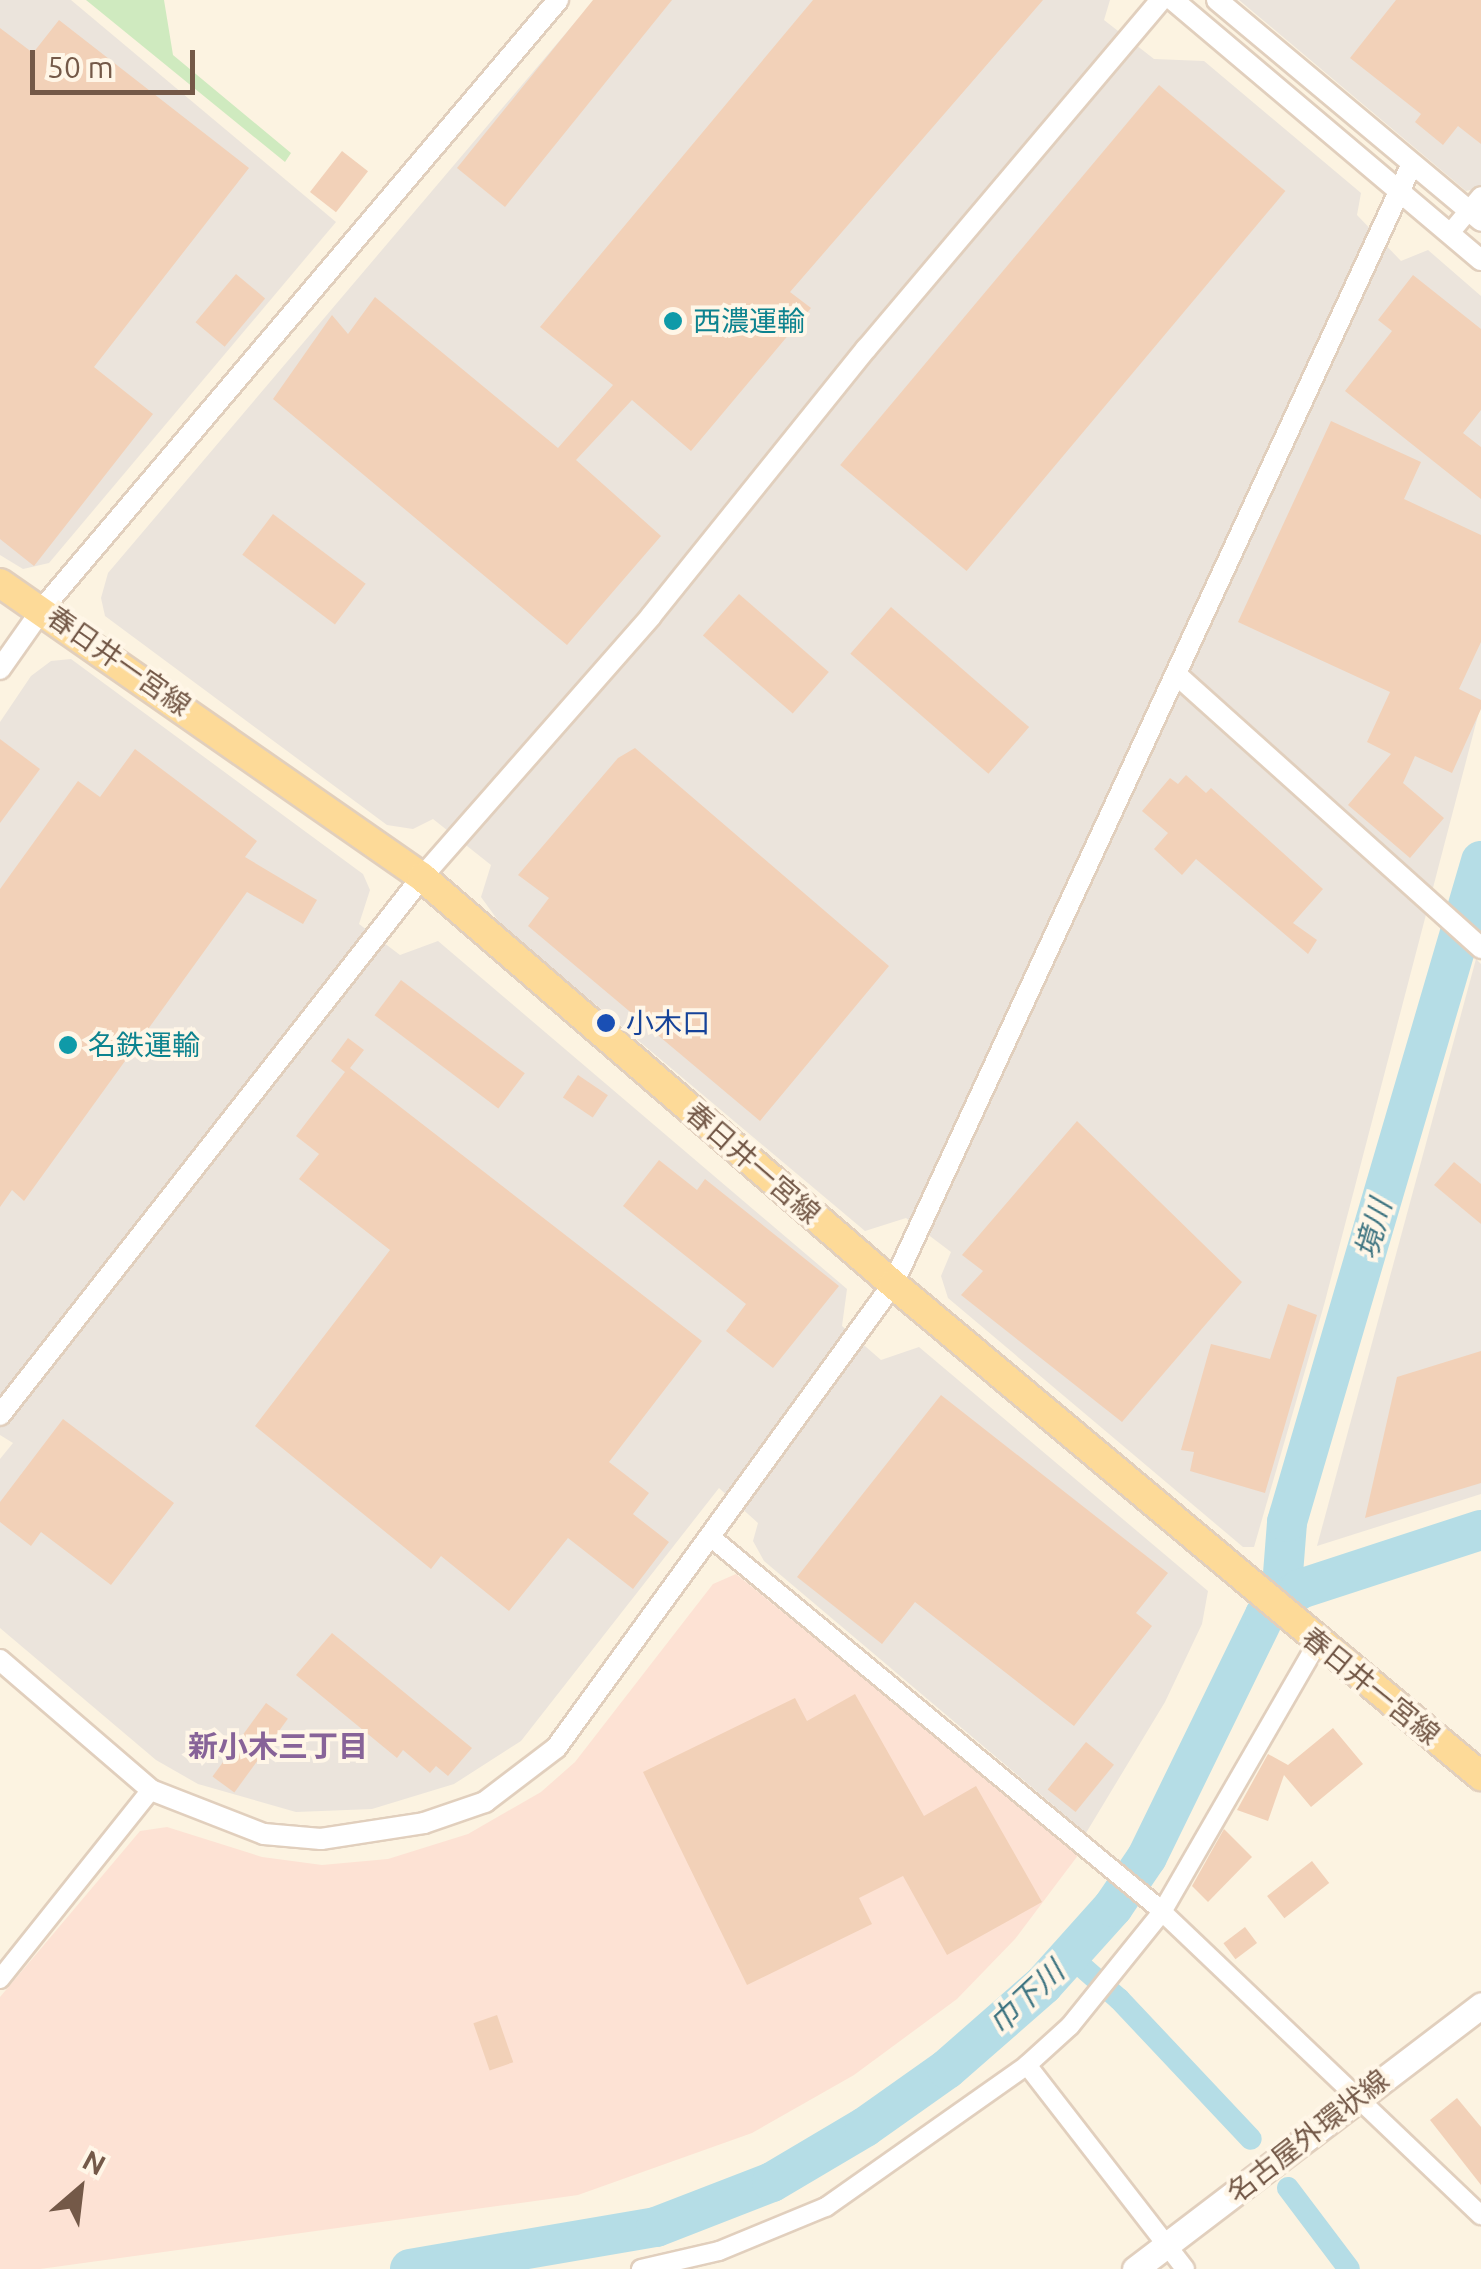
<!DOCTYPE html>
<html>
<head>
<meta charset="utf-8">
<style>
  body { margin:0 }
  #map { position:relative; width:1481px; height:2269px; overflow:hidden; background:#fcf3e1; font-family:Ubuntu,"Noto Sans JP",sans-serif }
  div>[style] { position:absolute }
  .commercial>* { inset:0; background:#fde2d4 }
  .industrial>* { inset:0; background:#ebe4dc }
  .green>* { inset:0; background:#cfeabf }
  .canal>* { height:22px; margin:-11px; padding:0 11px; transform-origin:11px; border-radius:11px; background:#b5dde6 }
  .river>* { height:40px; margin:-20px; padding:0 20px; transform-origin:20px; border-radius:20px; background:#b5dde6 }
  .building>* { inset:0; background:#f2d1b8; transform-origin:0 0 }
  .roads { filter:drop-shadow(2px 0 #e1cfbd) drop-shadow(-2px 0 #e1cfbd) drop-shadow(0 2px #e1cfbd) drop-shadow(0 -2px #e1cfbd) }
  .minor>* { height:18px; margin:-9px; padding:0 9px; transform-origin:9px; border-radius:9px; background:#fff }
  .tertiary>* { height:20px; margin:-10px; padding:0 10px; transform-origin:10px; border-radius:10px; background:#fff }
  .secondary>* { height:25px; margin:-12.5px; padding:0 12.5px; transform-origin:12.5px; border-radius:12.5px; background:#fff }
  .primary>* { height:28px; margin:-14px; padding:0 14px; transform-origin:14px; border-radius:14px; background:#fdda98 }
  .dots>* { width:28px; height:28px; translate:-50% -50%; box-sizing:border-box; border:5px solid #fff6e7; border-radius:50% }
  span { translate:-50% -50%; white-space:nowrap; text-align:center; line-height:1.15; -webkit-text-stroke:8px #fff6e7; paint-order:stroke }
  .culture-label { font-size:28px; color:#0d838f }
  .left { translate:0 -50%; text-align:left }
  .street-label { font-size:28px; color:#745948 }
  .transit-label { font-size:28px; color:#164399 }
  .water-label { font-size:30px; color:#3e7481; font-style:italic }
  .neighbourhood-label { font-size:30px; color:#876398; font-weight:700 }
  .north { position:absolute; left:30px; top:2139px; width:100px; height:100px; -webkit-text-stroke:8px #fff6e7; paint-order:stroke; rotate:28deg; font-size:28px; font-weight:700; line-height:40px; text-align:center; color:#745948 }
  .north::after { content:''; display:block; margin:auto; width:35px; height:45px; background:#745948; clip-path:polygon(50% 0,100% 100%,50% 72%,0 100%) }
  .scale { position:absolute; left:30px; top:50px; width:165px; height:45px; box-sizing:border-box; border:5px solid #745948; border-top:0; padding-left:12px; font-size:30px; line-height:35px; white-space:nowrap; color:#745948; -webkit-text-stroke:8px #fff6e7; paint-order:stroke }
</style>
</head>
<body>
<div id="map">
  <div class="commercial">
    <i style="clip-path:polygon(736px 1574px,1079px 1854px,1015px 1939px,957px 1999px,854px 2075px,752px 2133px,578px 2195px,40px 2269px,0 2269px,0 1997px,140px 1831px,167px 1827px,262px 1857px,322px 1865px,388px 1859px,468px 1834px,541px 1792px,575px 1762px,713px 1584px)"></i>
  </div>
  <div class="industrial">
    <i style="clip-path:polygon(0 0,71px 0,336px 222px,49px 563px,23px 569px,0 555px)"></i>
    <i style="clip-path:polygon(594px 0,1110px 0,1104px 20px,1154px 59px,1204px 61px,1361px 193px,1357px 215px,1401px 261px,1428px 250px,1481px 296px,1481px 704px,1324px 1305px,1254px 1547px,1243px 1547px,948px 1298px,941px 1276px,951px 1252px,906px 1218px,865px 1231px,502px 926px,481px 897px,491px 865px,433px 819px,413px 829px,387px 825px,105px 616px,101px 598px,108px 573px)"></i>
    <i style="clip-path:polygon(1239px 0,1481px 0,1481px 188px,1466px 191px)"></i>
    <i style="clip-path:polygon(71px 659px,363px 874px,370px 890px,359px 924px,400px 955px,438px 941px,847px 1289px,842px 1326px,881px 1360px,919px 1347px,1208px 1591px,1202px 1624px,1165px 1702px,1086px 1833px,764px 1561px,753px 1541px,758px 1523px,719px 1488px,521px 1741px,454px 1784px,372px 1809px,296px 1812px,198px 1784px,156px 1760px,0 1628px,0 1459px,13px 1443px,0 1435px,0 722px,31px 676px,51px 661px)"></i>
    <i style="clip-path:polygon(1476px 959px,1481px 964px,1481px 1494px,1317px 1546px)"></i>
  </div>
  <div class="green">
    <i style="clip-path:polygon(86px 0,164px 0,173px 55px,291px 153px,285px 162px)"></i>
  </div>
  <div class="canal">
    <i style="left:1071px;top:1957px;width:64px;rotate:41.2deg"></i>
    <i style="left:1119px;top:1999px;width:192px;rotate:46.7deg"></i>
    <i style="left:1288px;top:2188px;width:101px;rotate:53deg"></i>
  </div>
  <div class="river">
    <i style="left:1281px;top:1599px;width:77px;rotate:-85.5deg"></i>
    <i style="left:1287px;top:1522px;width:689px;rotate:-73.64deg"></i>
    <i style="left:410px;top:2269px;width:250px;rotate:-9.7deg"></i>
    <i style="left:656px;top:2227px;width:124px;rotate:-21.2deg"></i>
    <i style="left:772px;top:2182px;width:108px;rotate:-30.6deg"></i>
    <i style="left:865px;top:2127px;width:100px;rotate:-35.3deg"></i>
    <i style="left:947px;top:2069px;width:128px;rotate:-41.2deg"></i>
    <i style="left:1043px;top:1985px;width:105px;rotate:-48.1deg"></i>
    <i style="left:1113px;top:1907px;width:60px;rotate:-55.8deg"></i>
    <i style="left:1147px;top:1857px;width:269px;rotate:-64deg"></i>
    <i style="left:1265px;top:1615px;width:44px;rotate:-36.6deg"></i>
    <i style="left:1300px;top:1589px;width:190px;rotate:-18.1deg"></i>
  </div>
  <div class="building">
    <i style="clip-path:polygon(593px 0,672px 0,505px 207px,457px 168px)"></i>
    <i style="clip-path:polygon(813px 0,1043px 0,790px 292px,811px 308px,691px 451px,632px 400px,576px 460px,661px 536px,567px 645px,273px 399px,332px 315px,348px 334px,375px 297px,558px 448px,613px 385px,540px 327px)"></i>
    <i style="clip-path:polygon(1396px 0,1481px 0,1481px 144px,1458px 126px,1443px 145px,1415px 122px,1421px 114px,1350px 58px)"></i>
    <i style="clip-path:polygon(59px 20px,249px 168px,94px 367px,153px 414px,34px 566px,0 539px,0 28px,33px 53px)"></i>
    <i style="left:1159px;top:85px;width:165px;height:496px;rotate:40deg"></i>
    <i style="left:342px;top:151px;width:33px;height:52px;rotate:38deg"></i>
    <i style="left:236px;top:274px;width:38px;height:63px;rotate:40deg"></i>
    <i style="clip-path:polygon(1413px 275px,1481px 329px,1481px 410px,1463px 433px,1481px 447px,1481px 499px,1345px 391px,1392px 331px,1378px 320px)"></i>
    <i style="clip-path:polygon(1331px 421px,1421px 462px,1404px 499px,1481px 535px,1481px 642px,1459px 689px,1481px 700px,1481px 709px,1452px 773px,1415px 756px,1403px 783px,1444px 818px,1410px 858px,1348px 805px,1391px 754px,1367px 742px,1390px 692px,1238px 622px)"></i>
    <i style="left:273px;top:514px;width:116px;height:51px;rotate:37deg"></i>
    <i style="left:739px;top:594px;width:119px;height:55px;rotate:41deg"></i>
    <i style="left:891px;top:607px;width:183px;height:62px;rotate:41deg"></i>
    <i style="clip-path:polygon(0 739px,40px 769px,0 823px)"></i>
    <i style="clip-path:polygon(635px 748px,889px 966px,760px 1121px,528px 926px,549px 898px,518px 875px,618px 758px)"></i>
    <i style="clip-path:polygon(135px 749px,257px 841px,245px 857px,317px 900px,303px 924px,247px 892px,24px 1201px,12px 1190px,0 1207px,0 889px,78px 781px,100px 797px)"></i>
    <i style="clip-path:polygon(1186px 775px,1206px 793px,1211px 788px,1323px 889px,1293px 923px,1317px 940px,1308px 954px,1196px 859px,1182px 875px,1154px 849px,1168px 833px,1142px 811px,1170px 778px,1178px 784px)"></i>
    <i style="left:401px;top:980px;width:155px;height:44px;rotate:37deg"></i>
    <i style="clip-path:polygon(348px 1038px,364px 1050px,350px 1068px,702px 1341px,609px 1462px,649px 1493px,633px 1514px,669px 1542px,633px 1589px,568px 1538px,509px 1611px,441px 1556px,431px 1569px,255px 1426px,390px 1250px,299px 1179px,319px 1154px,296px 1136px,345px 1072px,331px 1061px)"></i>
    <i style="left:578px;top:1075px;width:36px;height:27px;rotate:34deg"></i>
    <i style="clip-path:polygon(1077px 1121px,1242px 1282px,1122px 1422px,961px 1295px,983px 1271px,962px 1255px)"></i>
    <i style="clip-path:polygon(659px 1160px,697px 1190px,705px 1179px,839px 1286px,773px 1368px,726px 1331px,746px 1304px,623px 1206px)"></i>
    <i style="clip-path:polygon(1454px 1162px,1481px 1184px,1481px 1224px,1434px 1185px)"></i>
    <i style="clip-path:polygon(1288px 1304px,1317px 1315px,1265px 1493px,1190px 1471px,1194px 1452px,1181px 1450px,1211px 1344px,1270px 1359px)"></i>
    <i style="clip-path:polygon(1481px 1351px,1481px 1483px,1365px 1518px,1397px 1377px)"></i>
    <i style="clip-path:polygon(941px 1395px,1168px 1573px,1136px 1613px,1152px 1626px,1074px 1726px,915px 1602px,882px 1644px,797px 1577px)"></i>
    <i style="clip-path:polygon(63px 1419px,174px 1503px,111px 1585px,41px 1532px,31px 1546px,0 1522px,0 1502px)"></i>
    <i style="clip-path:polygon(332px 1633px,472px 1748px,448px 1776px,436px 1766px,430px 1773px,403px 1750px,397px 1758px,296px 1675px)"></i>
    <i style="clip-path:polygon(855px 1694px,924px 1816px,976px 1786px,1042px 1902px,947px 1955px,903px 1876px,859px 1898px,872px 1924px,747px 1985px,643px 1772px,795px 1698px,807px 1721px)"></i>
    <i style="left:266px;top:1703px;width:27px;height:91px;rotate:36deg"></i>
    <i style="clip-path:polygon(1333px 1728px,1363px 1764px,1311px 1807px,1284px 1775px,1268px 1821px,1237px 1810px,1268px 1754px,1288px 1765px)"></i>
    <i style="left:1086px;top:1742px;width:36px;height:61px;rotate:39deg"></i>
    <i style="clip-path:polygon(1224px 1829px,1252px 1857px,1208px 1902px,1192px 1886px)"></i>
    <i style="left:1312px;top:1861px;width:28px;height:57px;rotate:52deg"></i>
    <i style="left:1245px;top:1927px;width:20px;height:27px;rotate:53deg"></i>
    <i style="left:497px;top:2015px;width:50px;height:25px;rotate:71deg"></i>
    <i style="clip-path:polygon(1457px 2098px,1481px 2127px,1481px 2185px,1430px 2120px)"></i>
  </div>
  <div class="roads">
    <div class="minor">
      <i style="left:1450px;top:233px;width:48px;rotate:-50deg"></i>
      <i style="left:713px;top:1539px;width:574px;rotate:39.63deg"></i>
      <i style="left:1155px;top:1905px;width:450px;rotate:43.6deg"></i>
      <i style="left:0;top:1979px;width:242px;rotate:-51.4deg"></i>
      <i style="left:1027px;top:2065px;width:258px;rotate:52.2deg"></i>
      <i style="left:641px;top:2269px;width:80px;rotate:-13deg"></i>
      <i style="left:719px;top:2251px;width:116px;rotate:-22.4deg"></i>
      <i style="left:826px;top:2207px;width:246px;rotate:-35.2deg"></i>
      <i style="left:1027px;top:2065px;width:58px;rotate:-42.2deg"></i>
      <i style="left:1070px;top:2026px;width:146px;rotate:-51.1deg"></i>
      <i style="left:1162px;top:1912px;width:312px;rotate:-60deg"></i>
    </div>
    <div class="tertiary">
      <i style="left:1173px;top:0;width:403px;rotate:40.2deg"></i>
      <i style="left:1217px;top:0;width:344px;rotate:39.9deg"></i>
      <i style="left:0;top:669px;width:75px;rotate:-54.8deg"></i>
      <i style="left:43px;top:608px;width:797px;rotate:-49.73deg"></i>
      <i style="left:1177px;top:675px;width:409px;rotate:41.9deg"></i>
      <i style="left:0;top:1415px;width:684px;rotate:-51.89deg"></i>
      <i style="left:422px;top:877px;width:347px;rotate:-48.7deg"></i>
      <i style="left:651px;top:616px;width:343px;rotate:-51.2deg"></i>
      <i style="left:866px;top:349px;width:457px;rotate:-49.8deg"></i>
      <i style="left:0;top:1660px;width:199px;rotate:40.7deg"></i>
      <i style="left:151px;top:1790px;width:121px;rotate:21.3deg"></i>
      <i style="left:264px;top:1834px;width:57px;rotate:5deg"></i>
      <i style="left:321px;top:1839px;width:104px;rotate:-8.8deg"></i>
      <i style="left:424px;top:1823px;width:65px;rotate:-19deg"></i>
      <i style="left:485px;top:1802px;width:89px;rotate:-37.3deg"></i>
      <i style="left:556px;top:1748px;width:573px;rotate:-54.01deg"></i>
      <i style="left:893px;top:1284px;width:1234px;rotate:-65.14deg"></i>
    </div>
    <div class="secondary">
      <i style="left:1135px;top:2269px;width:435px;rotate:-37.3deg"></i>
    </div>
    <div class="primary">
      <i style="left:0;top:583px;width:514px;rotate:34.86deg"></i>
      <i style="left:422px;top:877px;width:622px;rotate:40.83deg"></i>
      <i style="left:893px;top:1284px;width:767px;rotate:39.92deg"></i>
    </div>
  </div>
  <div class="dots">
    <i style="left:673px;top:321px;background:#0f9aa8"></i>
    <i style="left:606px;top:1023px;background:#1a4fb4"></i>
    <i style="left:68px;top:1045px;background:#0f9aa8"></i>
  </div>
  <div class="culture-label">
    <span class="left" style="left:693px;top:321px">西濃運輸</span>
    <span class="left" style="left:88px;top:1045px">名鉄運輸</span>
  </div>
  <div class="street-label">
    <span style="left:119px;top:661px;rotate:35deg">春日井一宮線</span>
    <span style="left:753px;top:1163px;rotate:41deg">春日井一宮線</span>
    <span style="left:1371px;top:1686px;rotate:39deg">春日井一宮線</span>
    <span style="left:1308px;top:2136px;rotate:-38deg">名古屋外環状線</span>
  </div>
  <div class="transit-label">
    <span class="left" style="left:626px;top:1023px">小木口</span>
  </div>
  <div class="water-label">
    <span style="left:1373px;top:1229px;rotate:-74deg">境川</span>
    <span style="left:1026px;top:1997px;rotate:-43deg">巾下川</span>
  </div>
  <div class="neighbourhood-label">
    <span style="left:278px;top:1746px">新小木三丁目</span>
  </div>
  <div class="north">N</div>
  <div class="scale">50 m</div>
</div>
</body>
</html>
